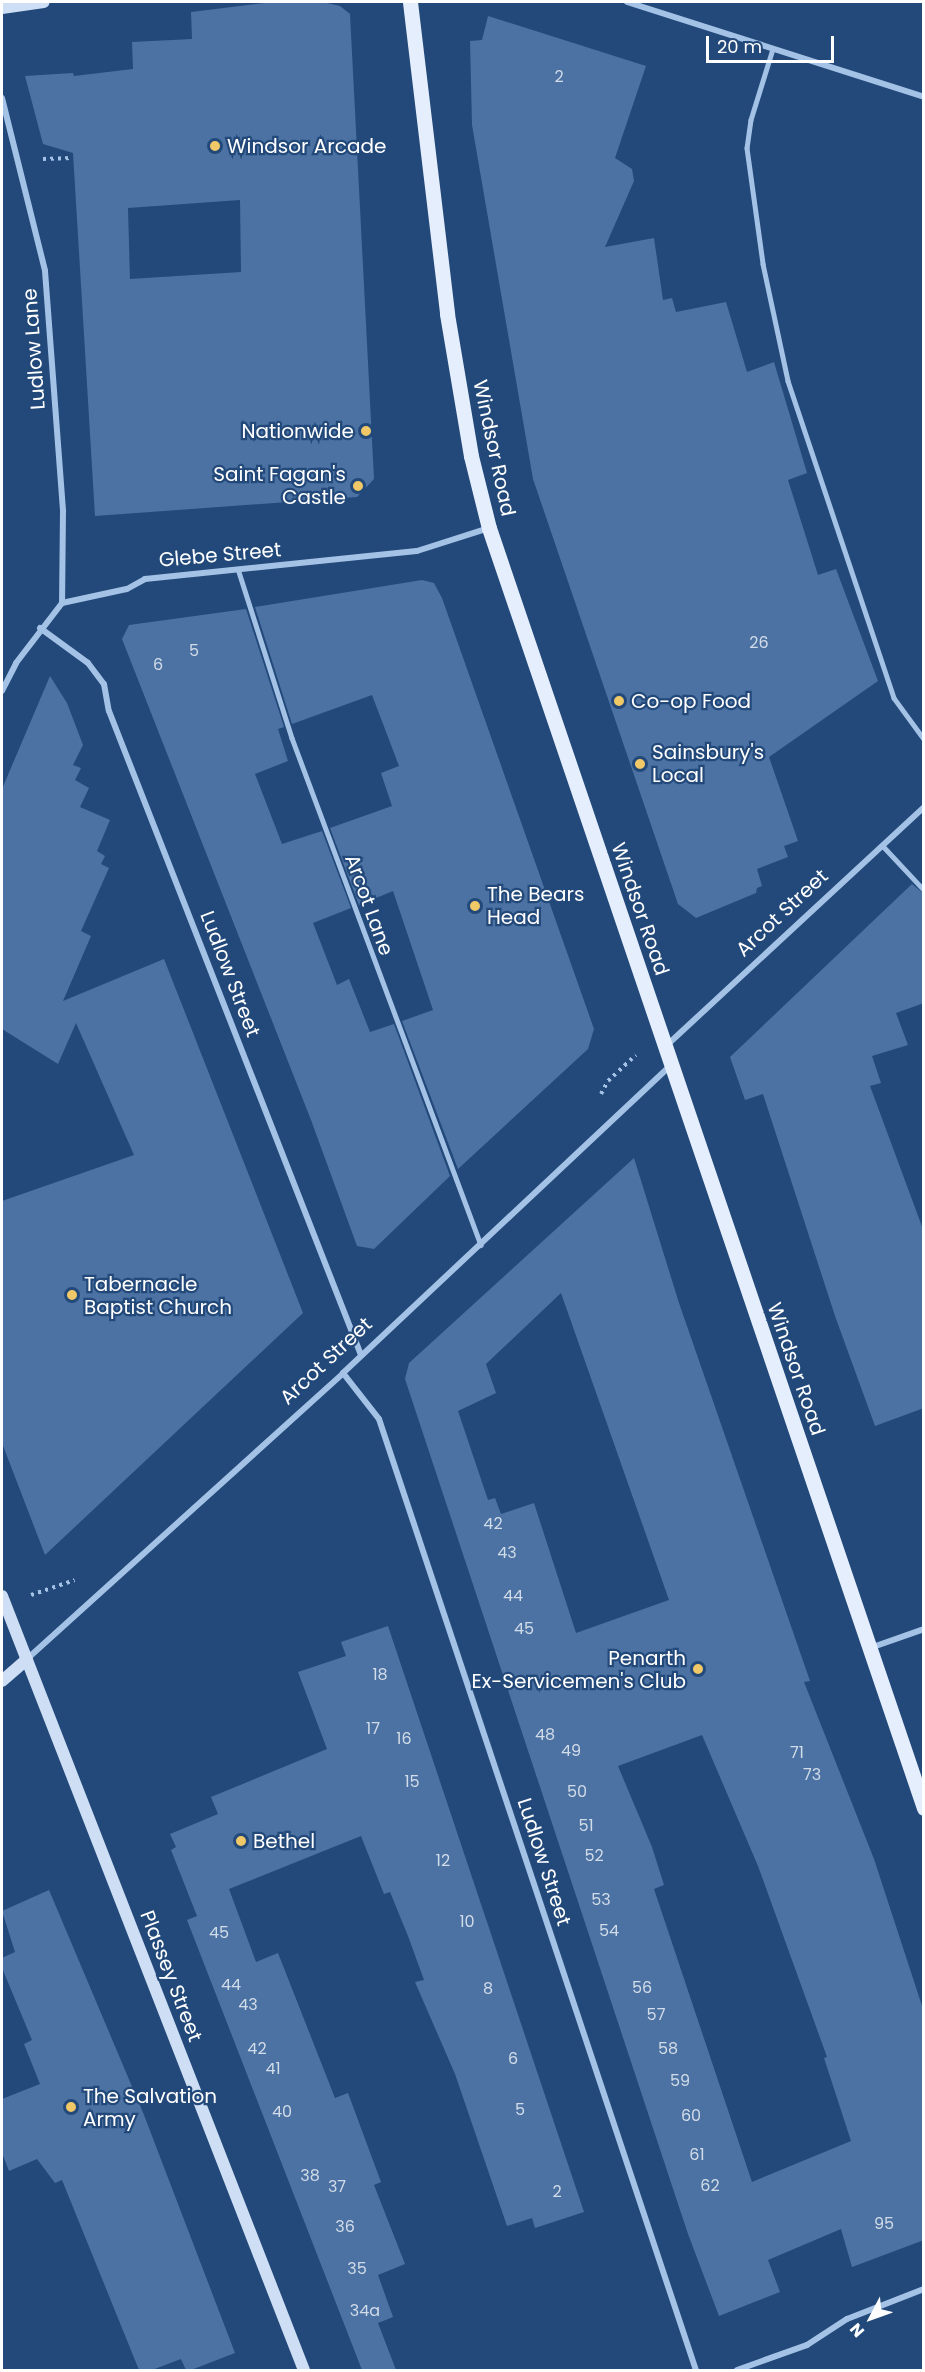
<!DOCTYPE html>
<html>
<head>
<meta charset="utf-8">
<style>
  body { margin:0 }
  #map { position:relative; width:925px; height:2372px; overflow:hidden; background:#22497a; font-family:Poppins,sans-serif }
  div>[style] { position:absolute }
  .building>* { inset:0; background:#4b72a3 }
  .path>* { height:4px; margin-top:-2px; transform-origin:0; background:repeating-linear-gradient(90deg,#a4c2e5 0 3px,transparent 0 7.5px) }
  .lane>* { height:4.5px; margin:-2.25px; padding:0 2.25px; transform-origin:2.25px; border-radius:2.25px; background:#a4c2e5 }
  .street>* { height:6px; margin:-3px; padding:0 3px; transform-origin:3px; border-radius:3px; background:#a4c2e5 }
  .secondary>* { height:12px; margin:-6px; padding:0 6px; transform-origin:6px; border-radius:6px; background:#cedef4 }
  .primary>* { height:15px; margin:-7.5px; padding:0 7.5px; transform-origin:7.5px; border-radius:7.5px; background:#e5eefc }
  .dots>* { width:16px; height:16px; translate:-50% -50%; box-sizing:border-box; border:3px solid #22497a; border-radius:50% }
  span { translate:-50% -50%; white-space:nowrap; text-align:center; line-height:1.15; -webkit-text-stroke:4.5px #22497a; paint-order:stroke }
  .number-label { font-size:16px; color:#d2dce8 }
  .number-label span { -webkit-text-stroke-width:0 }
  .poi-label { font-size:20px; color:#fff }
  .left { translate:0 -50%; text-align:left }
  .right { translate:-100% -50%; text-align:right }
  .street-label { font-size:20px; color:#fff }
  .frame { position:absolute; inset:0; border:3px solid #fff; pointer-events:none }
  .north { position:absolute; left:841px; top:2288px; width:60px; height:60px; -webkit-text-stroke:4px #22497a; paint-order:stroke; rotate:229deg; font-size:16px; font-weight:700; line-height:24px; text-align:center; color:#fff }
  .north::after { content:''; display:block; margin:auto; width:21px; height:27px; background:#fff; clip-path:polygon(50% 0,100% 100%,50% 72%,0 100%) }
  .scale { position:absolute; left:706px; top:36px; width:128px; height:27px; box-sizing:border-box; border:3px solid #fff; border-top:0; padding-left:8px; font-size:18px; line-height:21px; white-space:nowrap; color:#fff; -webkit-text-stroke:4px #22497a; paint-order:stroke }
</style>
</head>
<body>
<div id="map">
  <div class="building">
    <i style="clip-path:polygon(evenodd,272px 2px,323px 2px,340px 6px,350px 14px,374px 479px,357px 497px,95px 516px,73px 153px,43px 144px,25px 76px,73px 73px,74px 76px,133px 69px,132px 42px,192px 39px,191px 12px,272px 2px,240px 200px,241px 272px,130px 279px,128px 208px,240px 200px)"></i>
    <i style="clip-path:polygon(488px 16px,646px 66px,615px 158px,632px 169px,634px 181px,605px 247px,654px 238px,663px 300px,672px 298px,676px 312px,726px 302px,747px 372px,774px 362px,807px 473px,788px 480px,818px 575px,836px 569px,878px 681px,769px 757px,798px 841px,784px 846px,788px 857px,757px 869px,762px 886px,757px 888px,756px 893px,696px 918px,678px 904px,533px 479px,472px 125px,470px 41px,482px 40px)"></i>
    <i style="clip-path:polygon(422px 580px,434px 583px,442px 598px,594px 1029px,588px 1049px,458px 1169px,402px 1021px,433px 1010px,393px 891px,359px 905px,330px 828px,392px 806px,381px 773px,399px 766px,372px 695px,292px 724px,255px 607px)"></i>
    <i style="clip-path:polygon(246px 609px,284px 727px,278px 729px,288px 761px,255px 774px,282px 844px,322px 831px,351px 908px,313px 923px,337px 985px,349px 979px,370px 1032px,394px 1024px,450px 1176px,374px 1249px,357px 1246px,311px 1120px,122px 639px,129px 625px)"></i>
    <i style="clip-path:polygon(50px 676px,67px 703px,83px 745px,73px 765px,81px 768px,75px 780px,89px 788px,80px 807px,110px 820px,97px 851px,105px 856px,101px 864px,109px 868px,81px 931px,91px 936px,63px 1001px,164px 959px,303px 1313px,45px 1555px,2px 1443px,2px 1201px,134px 1155px,76px 1023px,58px 1064px,2px 1029px,2px 789px)"></i>
    <i style="clip-path:polygon(912px 884px,924px 894px,924px 1003px,896px 1013px,908px 1045px,872px 1056px,881px 1083px,870px 1086px,924px 1232px,924px 1408px,875px 1426px,835px 1316px,763px 1094px,745px 1100px,730px 1057px)"></i>
    <i style="clip-path:polygon(evenodd,634px 1158px,679px 1303px,810px 1681px,804px 1682px,874px 1859px,924px 2012px,924px 2240px,852px 2267px,841px 2229px,768px 2260px,780px 2292px,719px 2316px,688px 2234px,405px 1379px,409px 1363px,634px 1158px,561px 1293px,669px 1600px,576px 1633px,534px 1503px,501px 1514px,495px 1498px,488px 1500px,458px 1411px,496px 1393px,486px 1364px,561px 1293px,634px 1158px,702px 1735px,758px 1866px,827px 2057px,824px 2058px,851px 2141px,752px 2182px,654px 1889px,664px 1885px,652px 1847px,618px 1766px,702px 1735px)"></i>
    <i style="clip-path:polygon(388px 1626px,584px 2212px,535px 2228px,532px 2218px,507px 2226px,455px 2074px,415px 1982px,424px 1980px,408px 1936px,390px 1892px,384px 1894px,361px 1836px,229px 1889px,256px 1962px,278px 1953px,335px 2098px,348px 2093px,381px 2182px,374px 2185px,405px 2264px,378px 2275px,393px 2317px,378px 2323px,396px 2370px,362px 2370px,187px 1920px,197px 1916px,171px 1850px,176px 1847px,170px 1834px,218px 1814px,211px 1797px,327px 1749px,298px 1672px,346px 1656px,341px 1642px)"></i>
    <i style="clip-path:polygon(49px 1890px,144px 2115px,235px 2353px,191px 2370px,186px 2370px,181px 2359px,152px 2370px,139px 2370px,62px 2180px,55px 2183px,37px 2159px,9px 2171px,2px 2153px,2px 2099px,40px 2084px,24px 2044px,32px 2040px,2px 1968px,2px 1958px,15px 1952px,2px 1911px)"></i>
  </div>
  <div class="path">
    <i style="left:43px;top:159px;width:30px;rotate:-2deg"></i>
    <i style="left:601px;top:1094px;width:15px;rotate:-62deg"></i>
    <i style="left:608px;top:1081px;width:38px;rotate:-43deg"></i>
    <i style="left:31px;top:1595px;width:46px;rotate:-18.8deg"></i>
  </div>
  <div class="lane">
    <i style="left:773px;top:49px;width:74px;rotate:107.2deg"></i>
    <i style="left:751px;top:120px;width:28px;rotate:98deg"></i>
    <i style="left:747px;top:148px;width:117px;rotate:82.1deg"></i>
    <i style="left:763px;top:264px;width:120px;rotate:77.9deg"></i>
    <i style="left:788px;top:381px;width:334px;rotate:71.5deg"></i>
    <i style="left:894px;top:698px;width:51px;rotate:53.8deg"></i>
    <i style="left:239px;top:572px;width:174px;rotate:72.3deg"></i>
    <i style="left:292px;top:738px;width:541px;rotate:69.56deg"></i>
    <i style="left:883px;top:846px;width:60px;rotate:47deg"></i>
  </div>
  <div class="street">
    <i style="left:627px;top:2px;width:312px;rotate:17.7deg"></i>
    <i style="left:2px;top:98px;width:178px;rotate:76deg"></i>
    <i style="left:45px;top:271px;width:241px;rotate:85.7deg"></i>
    <i style="left:63px;top:511px;width:92px;rotate:90.6deg"></i>
    <i style="left:40px;top:628px;width:59px;rotate:36.1deg"></i>
    <i style="left:88px;top:663px;width:26px;rotate:53deg"></i>
    <i style="left:104px;top:684px;width:27px;rotate:80deg"></i>
    <i style="left:109px;top:711px;width:692px;rotate:68.63deg"></i>
    <i style="left:2px;top:691px;width:31px;rotate:-63deg"></i>
    <i style="left:16px;top:663px;width:76px;rotate:-52.5deg"></i>
    <i style="left:62px;top:603px;width:66px;rotate:-12.2deg"></i>
    <i style="left:127px;top:589px;width:21px;rotate:-29deg"></i>
    <i style="left:145px;top:579px;width:273px;rotate:-5.9deg"></i>
    <i style="left:417px;top:551px;width:76px;rotate:-17.7deg"></i>
    <i style="left:666px;top:1046px;width:352px;rotate:-42.8deg"></i>
    <i style="left:343px;top:1373px;width:58px;rotate:52deg"></i>
    <i style="left:379px;top:1419px;width:1002px;rotate:71.57deg"></i>
    <i style="left:870px;top:1648px;width:57px;rotate:-19.4deg"></i>
    <i style="left:27px;top:1659px;width:426px;rotate:-42.1deg"></i>
    <i style="left:343px;top:1373px;width:450px;rotate:-43.2deg"></i>
    <i style="left:737px;top:2370px;width:74px;rotate:-19.7deg"></i>
    <i style="left:807px;top:2345px;width:48px;rotate:-33deg"></i>
    <i style="left:847px;top:2319px;width:83px;rotate:-21.3deg"></i>
  </div>
  <div class="secondary">
    <i style="left:2px;top:8px;width:42px;rotate:-8.1deg"></i>
    <i style="left:2px;top:1596px;width:831px;rotate:68.69deg"></i>
    <i style="left:2px;top:1681px;width:33px;rotate:-41deg"></i>
  </div>
  <div class="primary">
    <i style="left:410px;top:2px;width:314px;rotate:83.2deg"></i>
    <i style="left:447px;top:314px;width:144px;rotate:80.4deg"></i>
    <i style="left:471px;top:456px;width:74px;rotate:76deg"></i>
    <i style="left:489px;top:528px;width:1352px;rotate:71.23deg"></i>
  </div>
  <div class="dots">
    <i style="left:215px;top:146px;background:#f0c867"></i>
    <i style="left:366px;top:431px;background:#f0c867"></i>
    <i style="left:358px;top:486px;background:#f0c867"></i>
    <i style="left:619px;top:701px;background:#f0c867"></i>
    <i style="left:640px;top:764px;background:#f0c867"></i>
    <i style="left:475px;top:906px;background:#f0c867"></i>
    <i style="left:72px;top:1295px;background:#f0c867"></i>
    <i style="left:698px;top:1669px;background:#f0c867"></i>
    <i style="left:241px;top:1841px;background:#f0c867"></i>
    <i style="left:71px;top:2107px;background:#f0c867"></i>
  </div>
  <div class="number-label">
    <span style="left:559px;top:77px">2</span>
    <span style="left:759px;top:643px">26</span>
    <span style="left:194px;top:651px">5</span>
    <span style="left:158px;top:665px">6</span>
    <span style="left:493px;top:1524px">42</span>
    <span style="left:507px;top:1553px">43</span>
    <span style="left:513px;top:1596px">44</span>
    <span style="left:524px;top:1629px">45</span>
    <span style="left:380px;top:1675px">18</span>
    <span style="left:373px;top:1729px">17</span>
    <span style="left:545px;top:1735px">48</span>
    <span style="left:404px;top:1739px">16</span>
    <span style="left:571px;top:1751px">49</span>
    <span style="left:797px;top:1753px">71</span>
    <span style="left:812px;top:1775px">73</span>
    <span style="left:412px;top:1782px">15</span>
    <span style="left:577px;top:1792px">50</span>
    <span style="left:586px;top:1826px">51</span>
    <span style="left:594px;top:1856px">52</span>
    <span style="left:443px;top:1861px">12</span>
    <span style="left:601px;top:1900px">53</span>
    <span style="left:467px;top:1922px">10</span>
    <span style="left:609px;top:1931px">54</span>
    <span style="left:219px;top:1933px">45</span>
    <span style="left:231px;top:1985px">44</span>
    <span style="left:642px;top:1988px">56</span>
    <span style="left:488px;top:1989px">8</span>
    <span style="left:248px;top:2005px">43</span>
    <span style="left:656px;top:2015px">57</span>
    <span style="left:257px;top:2049px">42</span>
    <span style="left:668px;top:2049px">58</span>
    <span style="left:513px;top:2059px">6</span>
    <span style="left:273px;top:2069px">41</span>
    <span style="left:680px;top:2081px">59</span>
    <span style="left:520px;top:2110px">5</span>
    <span style="left:282px;top:2112px">40</span>
    <span style="left:691px;top:2116px">60</span>
    <span style="left:697px;top:2155px">61</span>
    <span style="left:310px;top:2176px">38</span>
    <span style="left:710px;top:2186px">62</span>
    <span style="left:337px;top:2187px">37</span>
    <span style="left:557px;top:2192px">2</span>
    <span style="left:884px;top:2224px">95</span>
    <span style="left:345px;top:2227px">36</span>
    <span style="left:357px;top:2269px">35</span>
    <span style="left:365px;top:2311px">34a</span>
  </div>
  <div class="poi-label">
    <span class="left" style="left:227px;top:146px">Windsor Arcade</span>
    <span class="right" style="left:354px;top:431px">Nationwide</span>
    <span class="right" style="left:346px;top:486px">Saint Fagan's<br>Castle</span>
    <span class="left" style="left:631px;top:701px">Co-op Food</span>
    <span class="left" style="left:652px;top:764px">Sainsbury's<br>Local</span>
    <span class="left" style="left:487px;top:906px">The Bears<br>Head</span>
    <span class="left" style="left:84px;top:1296px">Tabernacle<br>Baptist Church</span>
    <span class="right" style="left:686px;top:1670px">Penarth<br>Ex-Servicemen's Club</span>
    <span class="left" style="left:253px;top:1841px">Bethel</span>
    <span class="left" style="left:83px;top:2108px">The Salvation<br>Army</span>
  </div>
  <div class="street-label">
    <span style="left:34px;top:349px;rotate:-94deg">Ludlow Lane</span>
    <span style="left:494px;top:448px;rotate:78deg">Windsor Road</span>
    <span style="left:220px;top:555px;rotate:-5deg">Glebe Street</span>
    <span style="left:369px;top:905px;rotate:70deg">Arcot Lane</span>
    <span style="left:640px;top:909px;rotate:71deg">Windsor Road</span>
    <span style="left:782px;top:913px;rotate:-43deg">Arcot Street</span>
    <span style="left:230px;top:974px;rotate:69deg">Ludlow Street</span>
    <span style="left:326px;top:1361px;rotate:-43deg">Arcot Street</span>
    <span style="left:796px;top:1369px;rotate:71deg">Windsor Road</span>
    <span style="left:544px;top:1862px;rotate:72deg">Ludlow Street</span>
    <span style="left:171px;top:1976px;rotate:69deg">Plassey Street</span>
  </div>
  <div class="frame"></div>
  <div class="north">N</div>
  <div class="scale">20 m</div>
</div>
</body>
</html>
